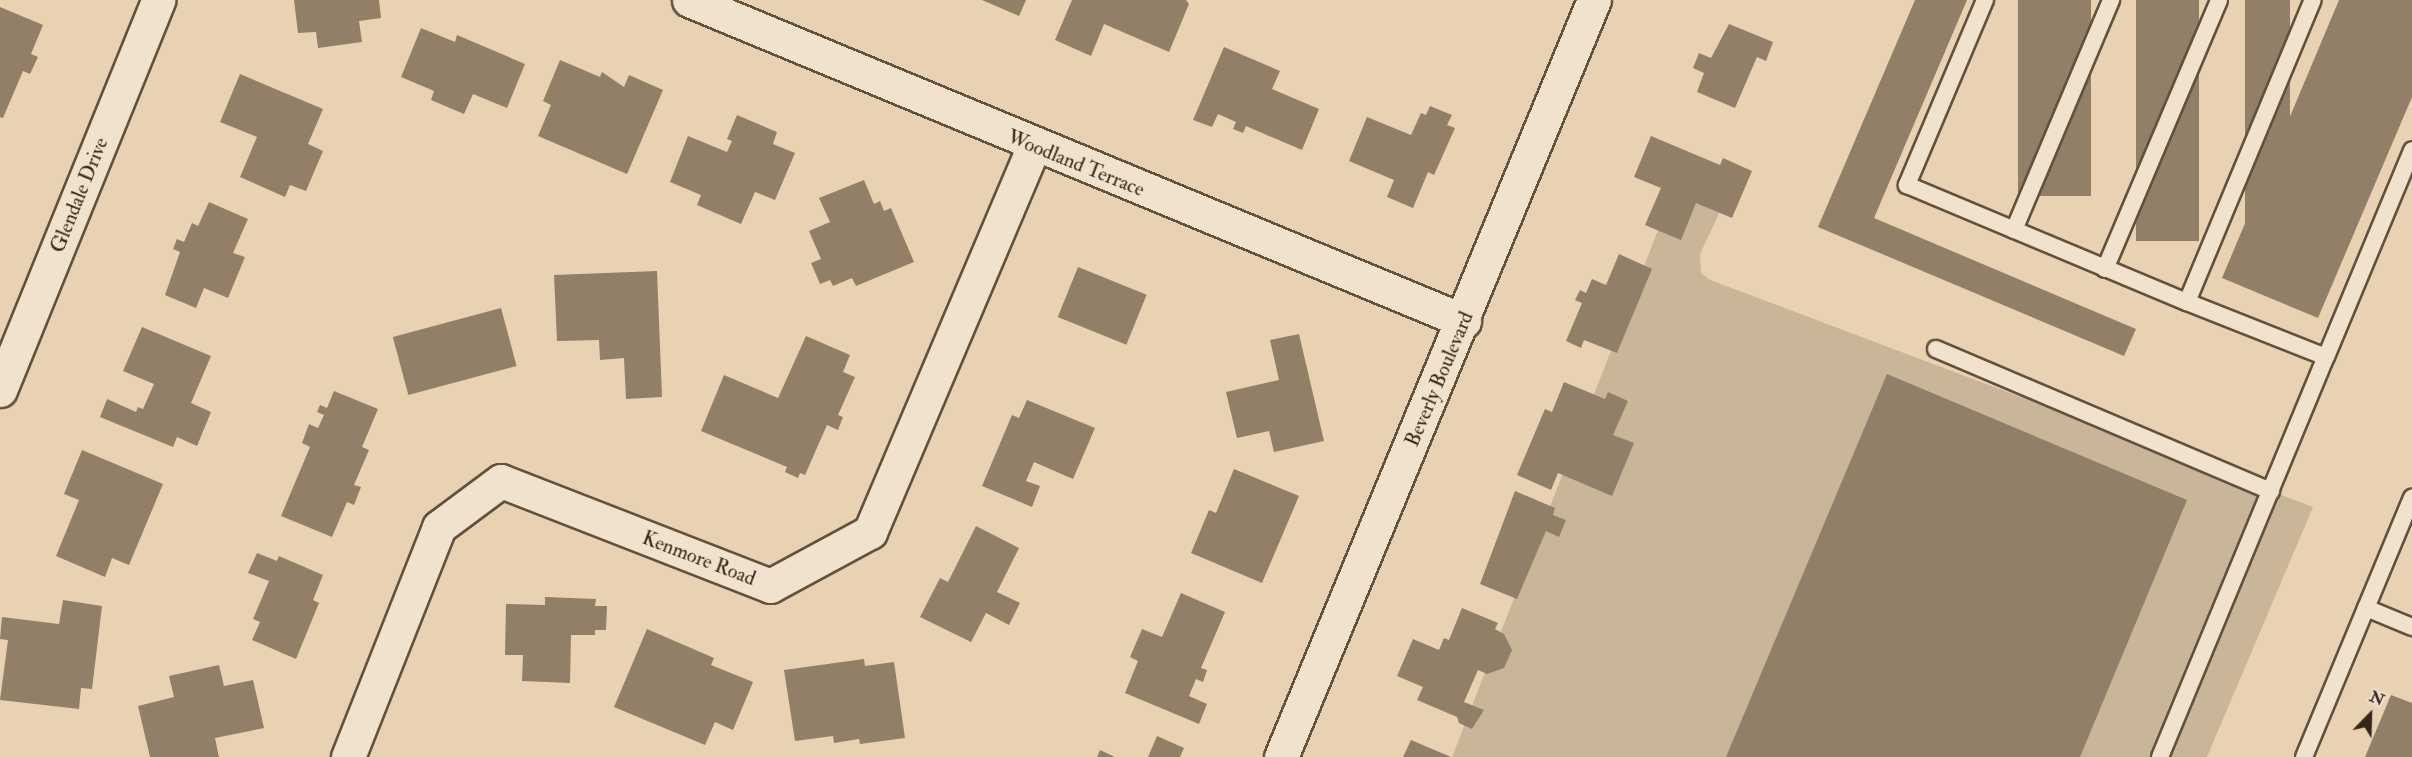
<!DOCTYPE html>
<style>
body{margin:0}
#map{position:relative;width:2412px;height:757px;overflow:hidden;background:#e8d2b2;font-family:"IM FELL Double Pica",serif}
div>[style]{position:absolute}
.green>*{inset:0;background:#c9b598}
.building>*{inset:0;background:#927f68;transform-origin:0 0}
.roads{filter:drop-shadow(2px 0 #61513e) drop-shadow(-2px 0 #61513e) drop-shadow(0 2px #61513e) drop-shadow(0 -2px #61513e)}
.lane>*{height:16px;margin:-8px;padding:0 8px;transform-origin:8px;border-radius:8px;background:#f0e2cd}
.street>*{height:33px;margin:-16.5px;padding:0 16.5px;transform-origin:16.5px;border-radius:16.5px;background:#f0e2cd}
span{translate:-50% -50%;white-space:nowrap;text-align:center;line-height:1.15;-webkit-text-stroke:5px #f0e2cd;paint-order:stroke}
.street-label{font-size:20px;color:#342618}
.north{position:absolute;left:2340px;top:685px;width:60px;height:60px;-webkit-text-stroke:4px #f0e2cd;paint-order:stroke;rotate:23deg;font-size:16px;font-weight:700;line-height:24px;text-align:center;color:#342618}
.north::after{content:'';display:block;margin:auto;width:21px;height:27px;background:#342618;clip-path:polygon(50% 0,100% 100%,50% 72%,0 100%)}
</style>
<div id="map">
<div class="green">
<div style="clip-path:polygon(1675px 187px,1722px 207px,1700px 254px,1701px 273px,1710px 280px,2313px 507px,2207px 757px,1452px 757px)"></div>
</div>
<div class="building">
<div style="clip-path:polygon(294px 0,379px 0,381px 18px,359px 21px,362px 42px,318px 48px,316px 32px,298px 33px)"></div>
<div style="clip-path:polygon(982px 0,1026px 0,1019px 16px)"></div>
<div style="clip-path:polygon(1072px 0,1186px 0,1189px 4px,1169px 52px,1104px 24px,1091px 56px,1055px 40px)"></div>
<div style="clip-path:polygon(1915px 0,1967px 0,1874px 218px,2136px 329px,2124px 356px,1818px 227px)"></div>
<div style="left:2018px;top:0;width:73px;height:196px"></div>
<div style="left:2136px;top:0;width:63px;height:241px"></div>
<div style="left:2245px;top:0;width:45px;height:284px"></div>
<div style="clip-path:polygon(2339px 0,2412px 0,2412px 97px,2318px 318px,2222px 278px)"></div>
<div style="clip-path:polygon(0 7px,43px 25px,31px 54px,38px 57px,30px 74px,23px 71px,3px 118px,0 117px)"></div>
<div style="clip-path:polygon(1729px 24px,1773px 42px,1766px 61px,1757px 57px,1735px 108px,1697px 92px,1704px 73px,1693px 68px,1699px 53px,1711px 58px)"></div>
<div style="clip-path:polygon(421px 28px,455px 42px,457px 35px,525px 64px,507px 108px,473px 94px,464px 114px,431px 100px,434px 91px,401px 77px)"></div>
<div style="clip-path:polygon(1224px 47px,1280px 71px,1272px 89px,1319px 109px,1302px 150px,1246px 126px,1243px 133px,1233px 129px,1236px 122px,1218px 114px,1212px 127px,1193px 120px)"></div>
<div style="clip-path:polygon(560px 60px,600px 77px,602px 72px,624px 87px,629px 75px,663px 90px,627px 174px,538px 136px,551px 105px,543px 101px)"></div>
<div style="clip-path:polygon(240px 74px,323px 109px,308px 144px,323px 151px,306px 191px,290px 185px,285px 197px,240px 177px,257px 137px,220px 122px)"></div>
<div style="clip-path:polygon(1430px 106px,1452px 115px,1447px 125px,1455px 128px,1434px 175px,1428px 172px,1413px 208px,1387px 197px,1394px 180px,1349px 161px,1367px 117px,1411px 135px,1421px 113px,1426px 115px)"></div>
<div style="clip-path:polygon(737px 115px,777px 132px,773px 144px,795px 153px,775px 200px,755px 192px,741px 224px,697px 205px,701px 195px,670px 182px,688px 136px,727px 152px,732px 141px,727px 139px)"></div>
<div style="clip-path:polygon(1651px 136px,1720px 165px,1723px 158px,1752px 171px,1732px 218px,1696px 203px,1681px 240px,1645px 225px,1661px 188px,1634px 177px)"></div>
<div style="clip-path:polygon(864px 180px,874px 204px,880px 201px,884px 211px,891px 208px,914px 262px,856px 286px,852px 278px,833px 286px,830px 280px,820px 284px,811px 263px,821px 259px,809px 231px,830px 222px,819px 198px)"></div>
<div style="clip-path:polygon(209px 202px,248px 219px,233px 253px,245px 257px,228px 298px,204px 288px,196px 308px,165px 295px,180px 252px,173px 249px,177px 239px,184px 242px,192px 223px,198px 226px)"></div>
<div style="clip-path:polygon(1619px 254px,1652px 269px,1617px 353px,1584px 340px,1581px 348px,1566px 341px,1582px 303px,1575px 300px,1580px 290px,1586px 293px,1592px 279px,1606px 285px)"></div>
<div style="left:1078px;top:267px;width:74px;height:54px;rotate:22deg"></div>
<div style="clip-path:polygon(657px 271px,662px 397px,626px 399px,624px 358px,600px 360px,599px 340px,557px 341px,554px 275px)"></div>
<div style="left:501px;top:308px;width:60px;height:112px;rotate:75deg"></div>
<div style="clip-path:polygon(142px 327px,211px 356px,191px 403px,211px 412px,197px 446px,177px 437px,173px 447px,100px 417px,107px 399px,136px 412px,138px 407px,143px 409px,154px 384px,123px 371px)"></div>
<div style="clip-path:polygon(1299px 334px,1324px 441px,1274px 452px,1269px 431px,1237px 438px,1226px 392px,1279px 380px,1270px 340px)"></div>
<div style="clip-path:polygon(806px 336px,850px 355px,843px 372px,855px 377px,838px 415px,843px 417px,838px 430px,827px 425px,805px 475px,800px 473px,798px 478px,785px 472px,787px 467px,701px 431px,724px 375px,778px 398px)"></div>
<div style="clip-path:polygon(1887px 374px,2187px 500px,2080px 757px,1726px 757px)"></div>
<div style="clip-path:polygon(1564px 382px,1605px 399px,1608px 392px,1628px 401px,1613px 435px,1634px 443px,1612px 496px,1558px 473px,1551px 490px,1517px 475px,1545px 409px,1552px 412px)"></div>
<div style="clip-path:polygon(334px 391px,378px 409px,362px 447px,369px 450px,354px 485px,361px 487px,354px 505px,347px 502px,332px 537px,281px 516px,310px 447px,302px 443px,309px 424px,318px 428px,324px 415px,317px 412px,320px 405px,327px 408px)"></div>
<div style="clip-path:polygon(1027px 400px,1095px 428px,1073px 479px,1034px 462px,1026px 481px,1040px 486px,1032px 507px,982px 486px,1012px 415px,1019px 418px)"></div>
<div style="clip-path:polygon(82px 450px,163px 484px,129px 565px,112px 558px,105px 577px,56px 556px,79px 500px,64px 494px)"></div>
<div style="clip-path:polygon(1234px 469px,1299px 496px,1262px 583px,1191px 553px,1209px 510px,1216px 513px)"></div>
<div style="clip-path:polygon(1515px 491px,1555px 508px,1553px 515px,1566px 520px,1559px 537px,1546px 531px,1517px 599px,1480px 584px)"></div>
<div style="clip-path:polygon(976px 526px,1019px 548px,997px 592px,1020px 603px,1009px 625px,986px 613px,971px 642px,920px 617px,940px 578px,948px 582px)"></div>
<div style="clip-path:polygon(257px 553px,277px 561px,279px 556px,323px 575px,313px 600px,319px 603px,296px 659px,252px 640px,260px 622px,253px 619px,269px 581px,248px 573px)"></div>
<div style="clip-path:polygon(1181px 593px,1225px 612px,1201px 668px,1207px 670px,1203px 682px,1196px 679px,1189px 696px,1207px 704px,1199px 724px,1125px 693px,1138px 661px,1130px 657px,1142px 629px,1162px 637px)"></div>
<div style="clip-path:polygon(545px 597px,596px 599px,595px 606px,607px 606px,606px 630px,595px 630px,595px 635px,571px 635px,570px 683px,522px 681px,523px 655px,505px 655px,506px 604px,545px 605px)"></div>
<div style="clip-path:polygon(63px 600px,102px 606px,92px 689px,81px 688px,79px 709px,0 700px,8px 640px,0 639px,2px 617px,59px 624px)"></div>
<div style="clip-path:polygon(1462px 608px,1498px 623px,1495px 629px,1504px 634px,1512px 650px,1504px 668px,1487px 674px,1478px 670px,1464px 702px,1484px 710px,1472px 729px,1459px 723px,1457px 717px,1417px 700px,1423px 687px,1397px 676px,1413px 639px,1439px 650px,1444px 638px,1449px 640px)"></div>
<div style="clip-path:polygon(647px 629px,714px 658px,711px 665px,753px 682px,733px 730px,715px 722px,705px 745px,614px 707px)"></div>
<div style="clip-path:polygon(864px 659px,865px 666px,894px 662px,905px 738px,860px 744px,859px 739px,834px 743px,833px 736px,795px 741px,784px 670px)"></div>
<div style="clip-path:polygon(219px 665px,224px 686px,253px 680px,264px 728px,215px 738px,219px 757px,150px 757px,138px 706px,174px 697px,169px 676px)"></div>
<div style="clip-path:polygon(2391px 695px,2412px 703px,2412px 757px,2365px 757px)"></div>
<div style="clip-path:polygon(1157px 736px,1184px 748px,1180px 757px,1148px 757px)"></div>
<div style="clip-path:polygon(1411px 740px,1451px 757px,1403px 757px)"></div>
<div style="clip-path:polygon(1100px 750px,1115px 757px,1097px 757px)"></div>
</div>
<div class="roads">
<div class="lane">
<div style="left:1985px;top:0;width:201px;rotate:112.9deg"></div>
<div style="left:1907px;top:185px;width:303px;rotate:22.7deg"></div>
<div style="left:2187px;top:302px;width:327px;rotate:-67.4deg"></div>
<div style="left:2014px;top:230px;width:250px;rotate:-67.1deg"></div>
<div style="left:2105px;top:269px;width:292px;rotate:-67deg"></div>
<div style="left:2187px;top:302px;width:149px;rotate:21.6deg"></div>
<div style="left:2326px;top:357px;width:224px;rotate:-67.4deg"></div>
<div style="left:1936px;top:349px;width:364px;rotate:23deg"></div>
<div style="left:2366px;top:608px;width:50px;rotate:22.4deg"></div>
<div style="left:2160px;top:757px;width:433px;rotate:-67.5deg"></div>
<div style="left:2304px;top:757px;width:281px;rotate:-67.4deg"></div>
</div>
<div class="street">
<div style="left:689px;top:0;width:839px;rotate:22.5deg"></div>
<div style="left:0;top:390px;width:421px;rotate:-67.9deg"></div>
<div style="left:348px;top:757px;width:247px;rotate:-68.4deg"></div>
<div style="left:439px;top:527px;width:77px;rotate:-36.6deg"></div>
<div style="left:501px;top:481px;width:289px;rotate:21.3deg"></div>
<div style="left:770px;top:586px;width:114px;rotate:-28.4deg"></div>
<div style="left:870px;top:532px;width:419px;rotate:-67deg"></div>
<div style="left:1281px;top:757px;width:819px;rotate:-67.54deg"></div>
</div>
</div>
<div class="street-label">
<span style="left:1076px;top:163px;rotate:22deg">Woodland Terrace</span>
<span style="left:79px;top:195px;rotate:-68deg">Glendale Drive</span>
<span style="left:1439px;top:379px;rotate:-67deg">Beverly Boulevard</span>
<span style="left:699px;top:558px;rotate:21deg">Kenmore Road</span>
</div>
<div class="north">N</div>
</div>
